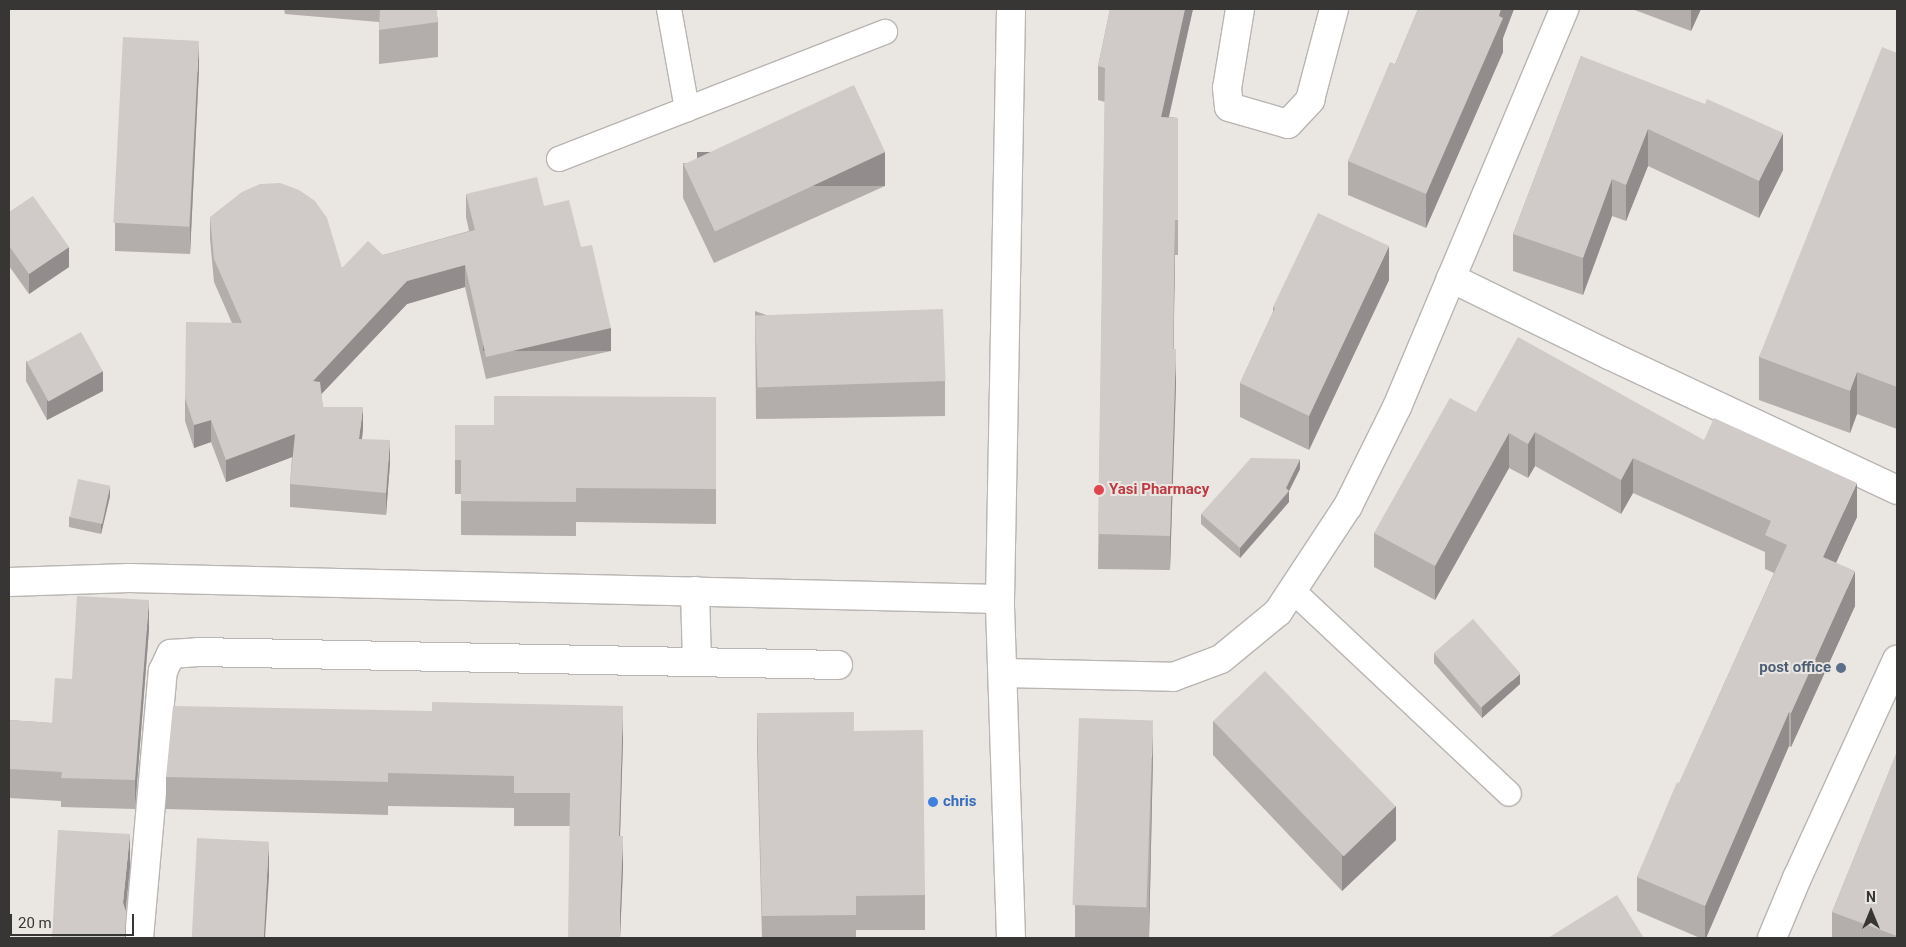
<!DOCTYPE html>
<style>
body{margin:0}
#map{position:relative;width:1906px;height:947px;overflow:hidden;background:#eae6e2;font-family:Roboto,sans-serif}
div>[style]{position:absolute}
.roads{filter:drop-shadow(1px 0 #b9b5b2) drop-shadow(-1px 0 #b9b5b2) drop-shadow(0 1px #b9b5b2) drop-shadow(0 -1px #b9b5b2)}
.lane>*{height:24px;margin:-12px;padding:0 12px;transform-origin:12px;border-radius:12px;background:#fff}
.street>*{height:28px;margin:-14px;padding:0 14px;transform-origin:14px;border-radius:14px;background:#fff}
.wall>*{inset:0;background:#b3aeac}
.shaded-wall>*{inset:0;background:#928d8c;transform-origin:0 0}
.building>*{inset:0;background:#d0cac8;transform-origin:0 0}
.dots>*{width:14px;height:14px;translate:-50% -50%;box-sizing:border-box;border:2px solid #eae6e2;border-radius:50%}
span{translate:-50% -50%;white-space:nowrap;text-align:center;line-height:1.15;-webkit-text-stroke:4px #eae6e2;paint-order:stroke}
.health-label{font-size:15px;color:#be3a42;font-weight:700}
.left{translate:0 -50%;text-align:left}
.service-label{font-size:15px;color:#4e5e75;font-weight:700}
.right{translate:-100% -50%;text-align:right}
.shop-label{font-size:15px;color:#366cbe;font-weight:700}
.frame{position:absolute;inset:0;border:10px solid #383635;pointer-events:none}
.north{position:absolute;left:1846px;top:887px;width:50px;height:50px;-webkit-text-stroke:4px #eae6e2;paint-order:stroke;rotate:0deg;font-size:14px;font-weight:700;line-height:20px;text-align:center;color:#383635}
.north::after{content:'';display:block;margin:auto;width:18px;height:22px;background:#383635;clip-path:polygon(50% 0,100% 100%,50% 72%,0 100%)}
.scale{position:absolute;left:10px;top:914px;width:124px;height:22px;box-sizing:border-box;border:2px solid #383635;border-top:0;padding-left:6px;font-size:15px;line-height:18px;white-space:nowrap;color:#383635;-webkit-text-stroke:4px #eae6e2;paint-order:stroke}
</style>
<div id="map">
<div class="roads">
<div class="lane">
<div style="left:669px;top:9px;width:102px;rotate:79.8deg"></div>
<div style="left:559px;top:159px;width:350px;rotate:-21.3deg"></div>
<div style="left:1293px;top:591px;width:296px;rotate:43.2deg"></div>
</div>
<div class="street">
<div style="left:1240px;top:9px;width:80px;rotate:99.3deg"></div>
<div style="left:1227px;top:88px;width:19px;rotate:84deg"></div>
<div style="left:1229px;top:107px;width:61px;rotate:16.1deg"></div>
<div style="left:1288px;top:124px;width:33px;rotate:-47deg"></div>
<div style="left:1310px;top:100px;width:94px;rotate:-75.2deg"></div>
<div style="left:1451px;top:278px;width:176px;rotate:26deg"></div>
<div style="left:1609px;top:355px;width:318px;rotate:25.1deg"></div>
<div style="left:9px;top:582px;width:120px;rotate:-1.9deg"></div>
<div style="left:129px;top:578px;width:871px;rotate:1.38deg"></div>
<div style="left:695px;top:591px;width:71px;rotate:88.4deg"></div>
<div style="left:1003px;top:673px;width:170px;rotate:1.3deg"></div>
<div style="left:1173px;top:677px;width:51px;rotate:-20.6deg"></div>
<div style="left:1221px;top:659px;width:74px;rotate:-39.5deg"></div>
<div style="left:1278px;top:612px;width:127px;rotate:-56.6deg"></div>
<div style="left:1348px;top:506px;width:110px;rotate:-63.7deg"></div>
<div style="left:1397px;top:407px;width:432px;rotate:-67.2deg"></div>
<div style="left:139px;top:938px;width:268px;rotate:-84.9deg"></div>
<div style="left:163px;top:671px;width:19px;rotate:-65deg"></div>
<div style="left:171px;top:654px;width:27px;rotate:-4deg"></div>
<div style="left:198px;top:652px;width:640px;rotate:1.16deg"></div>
<div style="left:1011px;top:938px;width:339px;rotate:-91.9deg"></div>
<div style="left:1000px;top:599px;width:590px;rotate:-88.93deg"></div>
<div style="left:1772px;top:938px;width:65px;rotate:-67.4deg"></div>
<div style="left:1797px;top:878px;width:240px;rotate:-65.4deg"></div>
</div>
</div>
<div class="wall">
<div style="clip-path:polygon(284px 9px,436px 9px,438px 22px,438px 57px,379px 64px,379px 22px,285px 14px)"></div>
<div style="clip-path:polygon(1110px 9px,1193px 9px,1169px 117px,1178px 118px,1178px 255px,1175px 255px,1173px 349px,1176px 383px,1170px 570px,1098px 569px,1105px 102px,1098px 100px,1098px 66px)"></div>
<div style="clip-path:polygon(1418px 9px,1514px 9px,1503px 38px,1503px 52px,1426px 228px,1348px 195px,1348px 161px,1395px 64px)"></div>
<div style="clip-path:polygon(1632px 9px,1701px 9px,1691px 31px)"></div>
<div style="clip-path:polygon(1897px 53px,1897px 429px,1857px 414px,1850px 433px,1759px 400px,1759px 357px)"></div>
<div style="clip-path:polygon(1581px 56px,1783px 170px,1759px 218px,1648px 166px,1626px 221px,1612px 216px,1583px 295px,1513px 271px,1513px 234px)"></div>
<div style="clip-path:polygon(199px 69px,190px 254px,115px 251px,115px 223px)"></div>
<div style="clip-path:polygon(683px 163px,885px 186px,714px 263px,683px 198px)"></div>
<div style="clip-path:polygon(466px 194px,544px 206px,581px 247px,611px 351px,486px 379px,465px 287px,407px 304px,321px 394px,323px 407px,363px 429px,362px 439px,390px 463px,386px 515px,290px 507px,290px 484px,292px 457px,226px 482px,211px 442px,194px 448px,185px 421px,185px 398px,232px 323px,214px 282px,210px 239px,210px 217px,342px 268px,383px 255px,469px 231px,466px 217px)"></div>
<div style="clip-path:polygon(9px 212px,69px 267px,29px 294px,9px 266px)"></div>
<div style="clip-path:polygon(1389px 280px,1309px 450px,1240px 417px,1240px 383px,1273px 312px,1273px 307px)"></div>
<div style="clip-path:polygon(755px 311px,945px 381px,945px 416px,756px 419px)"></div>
<div style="clip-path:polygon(26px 361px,103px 391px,47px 420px,26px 381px)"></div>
<div style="clip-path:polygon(716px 397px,716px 524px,576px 522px,576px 536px,461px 535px,461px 494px,455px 494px,455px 425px,494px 425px)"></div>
<div style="clip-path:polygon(1476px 412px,1704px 440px,1857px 517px,1836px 563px,1855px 606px,1791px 747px,1789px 746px,1706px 938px,1700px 938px,1637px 911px,1637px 877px,1774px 573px,1765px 569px,1765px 552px,1633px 493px,1621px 514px,1535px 466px,1528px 478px,1509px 468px,1435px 600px,1374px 567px,1374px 533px)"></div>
<div style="clip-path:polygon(1300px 469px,1289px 491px,1289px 502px,1240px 558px,1201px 524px,1201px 514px)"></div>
<div style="clip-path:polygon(110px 496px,101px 534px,69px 527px,69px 517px)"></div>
<div style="clip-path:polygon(149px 629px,135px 809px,61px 807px,61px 801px,9px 798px,9px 720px,52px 723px,72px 679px)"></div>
<div style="clip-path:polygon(1434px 653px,1520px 684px,1482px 718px,1434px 663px)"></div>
<div style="clip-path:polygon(757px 713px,854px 731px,925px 895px,925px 930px,856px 930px,856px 938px,762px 938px,757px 747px)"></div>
<div style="clip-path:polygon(1213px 721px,1396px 840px,1342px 891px,1213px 755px)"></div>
<div style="clip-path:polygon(623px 739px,620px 836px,623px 868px,620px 938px,570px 826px,514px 826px,514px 808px,388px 806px,388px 815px,166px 809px,166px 777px)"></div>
<div style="clip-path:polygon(1897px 752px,1897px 938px,1832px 938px,1832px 912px)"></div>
<div style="clip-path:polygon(1153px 754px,1149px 938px,1075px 938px,1075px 905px)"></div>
</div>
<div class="shaded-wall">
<div style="clip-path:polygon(1185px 9px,1193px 9px,1161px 151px,1161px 117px)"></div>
<div style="clip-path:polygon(1501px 9px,1514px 9px,1503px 38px,1503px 52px,1426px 228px,1426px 194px)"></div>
<div style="clip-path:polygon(1691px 9px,1701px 9px,1691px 31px)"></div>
<div style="clip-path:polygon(199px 41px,199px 69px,190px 254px,190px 226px)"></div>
<div style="clip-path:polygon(1648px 129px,1648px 166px,1626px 221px,1626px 185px)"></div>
<div style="clip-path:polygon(1783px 133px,1783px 170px,1759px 218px,1759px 181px)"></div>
<div style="left:885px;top:152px;width:34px;height:188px;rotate:90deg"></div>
<div style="clip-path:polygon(1612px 179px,1612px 216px,1583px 295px,1583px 258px)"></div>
<div style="clip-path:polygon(1175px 220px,1175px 255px,1173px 383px,1173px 349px)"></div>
<div style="clip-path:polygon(1389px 246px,1389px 280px,1309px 450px,1309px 416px)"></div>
<div style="clip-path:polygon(69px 247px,69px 267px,29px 294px,29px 274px)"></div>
<div style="clip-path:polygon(465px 265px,465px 287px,407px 304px,313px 403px,313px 381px,407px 281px)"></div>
<div style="left:611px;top:328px;width:23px;height:128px;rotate:90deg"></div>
<div style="clip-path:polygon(1176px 349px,1176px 383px,1170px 570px,1170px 536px)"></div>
<div style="clip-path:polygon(103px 371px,103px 391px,47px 420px,47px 401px)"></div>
<div style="clip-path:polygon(1857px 372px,1857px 414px,1850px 433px,1850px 391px)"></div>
<div style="clip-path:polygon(363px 407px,363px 429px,359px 461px,359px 439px)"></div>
<div style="clip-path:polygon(211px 420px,211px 442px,194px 448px,194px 425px)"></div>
<div style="clip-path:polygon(1535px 432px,1535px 466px,1528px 478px,1528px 444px)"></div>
<div style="clip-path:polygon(1509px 433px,1509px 468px,1435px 600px,1435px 566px)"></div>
<div style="clip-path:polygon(295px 434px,295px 456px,226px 482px,226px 460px)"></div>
<div style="clip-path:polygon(390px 440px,390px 463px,386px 515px,386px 493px)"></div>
<div style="clip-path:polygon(1633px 458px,1633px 493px,1621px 514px,1621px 480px)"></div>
<div style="clip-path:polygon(1300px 459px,1300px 469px,1289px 491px,1289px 502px,1240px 558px,1240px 548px,1286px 488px)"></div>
<div style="clip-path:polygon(1857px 483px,1857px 517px,1823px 591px,1823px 557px)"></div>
<div style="clip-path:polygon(110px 486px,110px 496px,101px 534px,101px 524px)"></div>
<div style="clip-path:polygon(1855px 571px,1855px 606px,1791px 747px,1791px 713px)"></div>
<div style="clip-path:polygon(149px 600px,149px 629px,135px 809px,135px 780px)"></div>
<div style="clip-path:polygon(1520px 674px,1520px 684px,1482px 718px,1482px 707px)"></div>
<div style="clip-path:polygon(623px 706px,623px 739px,619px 868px,619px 836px)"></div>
<div style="clip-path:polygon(1789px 712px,1789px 746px,1706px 938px,1705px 938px,1705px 906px)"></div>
<div style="clip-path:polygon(1153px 720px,1153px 754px,1149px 938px,1149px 906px)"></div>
<div style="clip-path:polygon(1396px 806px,1396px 840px,1342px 891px,1342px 856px)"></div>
<div style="clip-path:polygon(130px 834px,130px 868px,123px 937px,123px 902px)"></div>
<div style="clip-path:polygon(623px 836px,623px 868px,620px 938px,620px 911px)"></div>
<div style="clip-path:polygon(269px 842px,269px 876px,265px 938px,263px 938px)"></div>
<div style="clip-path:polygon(126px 912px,126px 938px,125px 938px)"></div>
</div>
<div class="building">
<div style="clip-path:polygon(380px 9px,436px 9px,438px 22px,379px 30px)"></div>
<div style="clip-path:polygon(1110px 9px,1185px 9px,1161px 117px,1178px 118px,1178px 220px,1175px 220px,1173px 349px,1176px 349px,1170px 536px,1098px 534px,1105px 68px,1098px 66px)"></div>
<div style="clip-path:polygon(1418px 9px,1501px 9px,1499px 16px,1503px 18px,1426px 194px,1348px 161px,1390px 62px,1395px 64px)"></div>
<div style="left:123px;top:37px;width:76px;height:186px;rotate:3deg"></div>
<div style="clip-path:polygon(1882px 47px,1897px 53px,1897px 387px,1857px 372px,1850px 391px,1759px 357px)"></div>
<div style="clip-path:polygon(1581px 56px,1705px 104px,1707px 99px,1783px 133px,1759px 181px,1648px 129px,1626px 185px,1612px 179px,1583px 258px,1513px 234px)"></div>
<div style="left:854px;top:85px;width:74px;height:188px;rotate:65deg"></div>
<div style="clip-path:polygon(537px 177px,544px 206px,569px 200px,581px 247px,592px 245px,611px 328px,486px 357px,465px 265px,407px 281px,313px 381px,320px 382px,323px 407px,363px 407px,359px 439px,390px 440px,386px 493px,290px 484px,295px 434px,226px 460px,211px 420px,194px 425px,185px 398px,186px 322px,242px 323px,214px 259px,210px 217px,242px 192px,260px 184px,280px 183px,299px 190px,315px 201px,327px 218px,342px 268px,368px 241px,383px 255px,475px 230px,466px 194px)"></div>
<div style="clip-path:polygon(33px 196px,69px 247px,29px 274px,9px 246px,9px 212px)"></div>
<div style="clip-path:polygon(1318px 213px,1389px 246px,1309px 416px,1240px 383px,1275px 308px,1273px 307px)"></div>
<div style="left:943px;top:309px;width:72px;height:188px;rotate:88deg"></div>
<div style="left:81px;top:332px;width:45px;height:62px;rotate:61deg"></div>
<div style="clip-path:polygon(1518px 337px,1704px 440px,1714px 418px,1857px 483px,1823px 557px,1855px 571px,1791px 713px,1789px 712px,1705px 906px,1637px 877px,1677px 782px,1679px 783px,1787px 545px,1765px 535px,1771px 521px,1633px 458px,1621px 480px,1535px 432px,1528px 444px,1509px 433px,1435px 566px,1374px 533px,1450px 398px,1476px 412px)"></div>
<div style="clip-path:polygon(494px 396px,716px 397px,716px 489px,576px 488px,576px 502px,461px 501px,461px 460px,455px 460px,455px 425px,494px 425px)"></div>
<div style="clip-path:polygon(1251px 458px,1300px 459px,1286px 488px,1289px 491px,1240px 548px,1201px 514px)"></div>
<div style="left:78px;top:479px;width:33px;height:39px;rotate:12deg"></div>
<div style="clip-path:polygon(77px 596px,149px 600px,135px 780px,61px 778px,62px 772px,9px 769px,9px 720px,52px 723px,55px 678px,72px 679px)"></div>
<div style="left:1473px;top:619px;width:72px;height:52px;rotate:49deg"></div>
<div style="left:1265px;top:671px;width:188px;height:72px;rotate:46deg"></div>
<div style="clip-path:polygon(432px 702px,623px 706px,619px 836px,623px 836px,620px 911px,620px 938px,568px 938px,570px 793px,514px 793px,514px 776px,388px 773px,388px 782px,166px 777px,173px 706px,432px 711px)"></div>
<div style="clip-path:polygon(854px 712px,854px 731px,923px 730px,925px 895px,856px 896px,856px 915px,762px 916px,757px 713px)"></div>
<div style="left:1079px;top:718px;width:74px;height:187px;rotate:2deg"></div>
<div style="clip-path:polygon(1897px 752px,1897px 936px,1832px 912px)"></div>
<div style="clip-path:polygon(58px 830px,130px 834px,123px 902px,126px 912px,125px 938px,52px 938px)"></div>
<div style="left:197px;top:838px;width:72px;height:100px;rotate:3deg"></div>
<div style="clip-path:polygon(1617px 895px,1644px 938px,1548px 938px)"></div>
</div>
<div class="dots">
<div style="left:1099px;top:490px;background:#e0444e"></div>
<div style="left:1841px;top:668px;background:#5c6f8a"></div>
<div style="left:933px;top:802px;background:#3f7fe0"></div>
</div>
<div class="health-label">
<span class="left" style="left:1109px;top:490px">Yasi Pharmacy</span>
</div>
<div class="service-label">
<span class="right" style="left:1831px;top:668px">post office</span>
</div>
<div class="shop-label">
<span class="left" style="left:943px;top:802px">chris</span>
</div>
<div class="frame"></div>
<div class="north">N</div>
<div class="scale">20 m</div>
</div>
